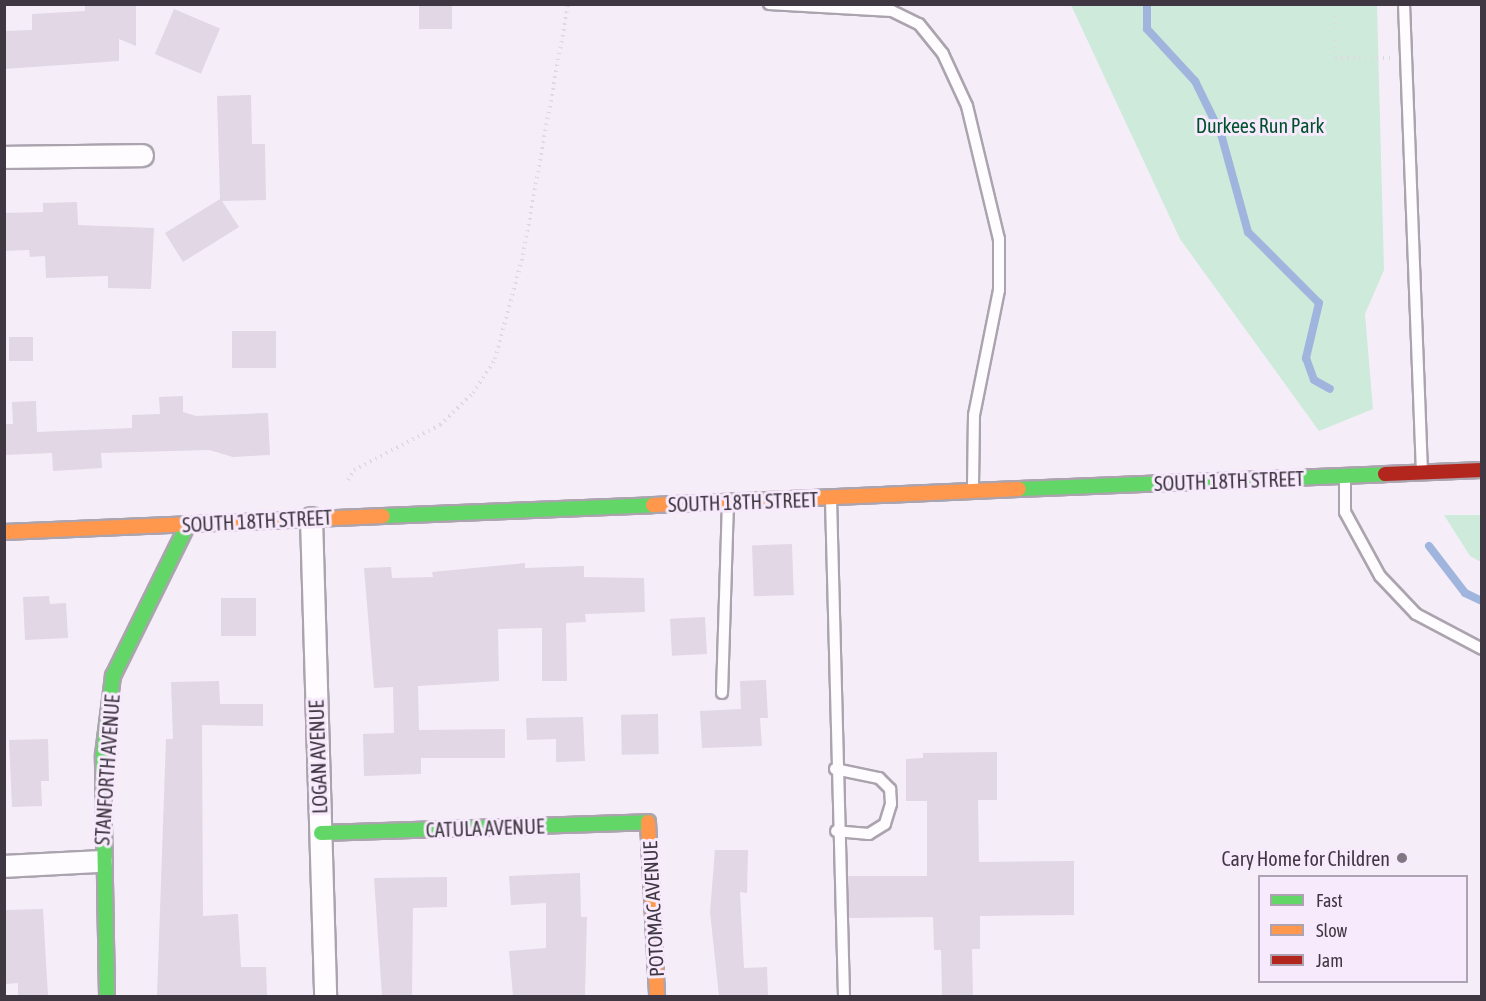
<!DOCTYPE html>
<style>
body{margin:0}
#map{position:relative;width:1486px;height:1001px;overflow:hidden;background:#f5eef8;font-family:"Asap Condensed",sans-serif}
div>[style]{position:absolute}
.green>*{inset:0;background:#cdeada}
.stream>*{height:8px;margin:-4px;padding:0 4px;transform-origin:4px;border-radius:4px;background:#a0b5dd}
.building>*{inset:0;background:#e1d7e5;transform-origin:0 0}
.path>*{height:4px;margin-top:-2px;transform-origin:0;background:repeating-linear-gradient(90deg,#dddbde 0 1.5px,transparent 0 6px)}
.roads{filter:drop-shadow(2px 0 #aba4ae) drop-shadow(-2px 0 #aba4ae) drop-shadow(0 2px #aba4ae) drop-shadow(0 -2px #aba4ae)}
.lane>*{height:10px;margin:-5px;padding:0 5px;transform-origin:5px;border-radius:5px;background:#fefcfe}
.street>*{height:21px;margin:-10.5px;padding:0 10.5px;transform-origin:10.5px;border-radius:10.5px;background:#fefcfe}
.fast>*{height:14px;margin:-7px;padding:0 7px;transform-origin:7px;border-radius:7px;background:#63d668}
.slow>*{height:14px;margin:-7px;padding:0 7px;transform-origin:7px;border-radius:7px;background:#ff974d}
.jam>*{height:14px;margin:-7px;padding:0 7px;transform-origin:7px;border-radius:7px;background:#b3261e}
.dots>*{width:16px;height:16px;translate:-50% -50%;box-sizing:border-box;border:3px solid #f7eafc;border-radius:50%}
span{translate:-50% -50%;white-space:nowrap;text-align:center;line-height:1.15;-webkit-text-stroke:6px #f7eafc;paint-order:stroke}
.park-label{font-size:20px;color:#01512d}
.street-label{font-size:20px;color:#3f3742}
.poi-label{font-size:20px;color:#3f3742}
.right{translate:-100% -50%;text-align:right}
.frame{position:absolute;inset:0;border:6px solid #3f3742;pointer-events:none}
.legend{position:absolute;left:1258px;top:875px;width:210px;height:108px;box-sizing:border-box;background:#f7eafc;border:2px solid #ada2b2;margin:0;padding:8px 10px;list-style:none;font-size:18px;color:#3f3742}
.legend li{display:flex;align-items:center;gap:12px;height:30px}
.legend b{width:30px;border:2px solid #ada2b2}
</style>
<div id="map">
<div class="green">
<div style="clip-path:polygon(1071px 5px,1377px 5px,1384px 270px,1365px 314px,1373px 409px,1319px 431px,1180px 239px)"></div>
<div style="clip-path:polygon(1444px 515px,1481px 515px,1481px 562px,1470px 556px)"></div>
</div>
<div class="stream">
<div style="left:1147px;top:4px;width:25px;rotate:90deg"></div>
<div style="left:1147px;top:29px;width:71px;rotate:47.3deg"></div>
<div style="left:1195px;top:81px;width:59px;rotate:63.9deg"></div>
<div style="left:1221px;top:134px;width:102px;rotate:74.6deg"></div>
<div style="left:1248px;top:232px;width:100px;rotate:45deg"></div>
<div style="left:1319px;top:303px;width:57px;rotate:103.3deg"></div>
<div style="left:1306px;top:358px;width:23px;rotate:70deg"></div>
<div style="left:1314px;top:380px;width:18px;rotate:29deg"></div>
<div style="left:1429px;top:546px;width:59px;rotate:52.5deg"></div>
<div style="left:1465px;top:593px;width:19px;rotate:25deg"></div>
</div>
<div class="building">
<div style="clip-path:polygon(85px 4px,136px 4px,136px 46px,119px 39px,119px 61px,4px 69px,4px 31px,32px 30px,32px 14px,85px 11px)"></div>
<div style="left:419px;top:4px;width:33px;height:25px"></div>
<div style="left:174px;top:9px;width:50px;height:49px;rotate:23deg"></div>
<div style="clip-path:polygon(251px 95px,252px 144px,265px 144px,266px 200px,222px 201px,239px 227px,183px 262px,165px 233px,220px 199px,217px 96px)"></div>
<div style="clip-path:polygon(77px 202px,78px 225px,154px 228px,151px 289px,108px 288px,108px 276px,46px 278px,45px 256px,30px 257px,29px 250px,4px 251px,4px 213px,43px 212px,43px 203px)"></div>
<div style="left:232px;top:331px;width:44px;height:37px"></div>
<div style="left:9px;top:337px;width:24px;height:24px"></div>
<div style="clip-path:polygon(183px 396px,183px 412px,196px 416px,268px 413px,270px 455px,233px 457px,209px 450px,101px 453px,102px 468px,53px 471px,52px 453px,4px 455px,4px 424px,13px 424px,12px 402px,36px 401px,37px 432px,132px 428px,132px 415px,160px 414px,159px 397px)"></div>
<div style="left:792px;top:544px;width:51px;height:40px;rotate:88deg"></div>
<div style="clip-path:polygon(525px 563px,525px 568px,584px 566px,584px 577px,644px 578px,645px 612px,585px 614px,586px 622px,566px 623px,567px 681px,542px 681px,542px 628px,498px 629px,499px 681px,418px 686px,419px 730px,505px 729px,505px 758px,421px 758px,421px 774px,364px 776px,363px 734px,394px 733px,393px 687px,374px 688px,364px 568px,391px 567px,392px 578px,433px 577px,432px 572px)"></div>
<div style="clip-path:polygon(49px 596px,50px 604px,66px 603px,68px 638px,25px 640px,23px 597px)"></div>
<div style="left:221px;top:598px;width:35px;height:38px"></div>
<div style="left:705px;top:617px;width:37px;height:35px;rotate:87deg"></div>
<div style="clip-path:polygon(766px 680px,768px 718px,760px 718px,762px 746px,702px 748px,700px 711px,741px 709px,740px 681px)"></div>
<div style="clip-path:polygon(219px 681px,220px 704px,263px 704px,263px 726px,202px 725px,203px 916px,238px 914px,241px 967px,266px 967px,267px 996px,157px 996px,166px 739px,173px 739px,171px 682px)"></div>
<div style="left:658px;top:714px;width:40px;height:37px;rotate:89deg"></div>
<div style="clip-path:polygon(583px 717px,585px 761px,556px 762px,556px 739px,527px 740px,526px 718px)"></div>
<div style="clip-path:polygon(48px 739px,49px 781px,41px 781px,42px 806px,12px 807px,9px 740px)"></div>
<div style="clip-path:polygon(997px 752px,997px 800px,978px 800px,979px 862px,1074px 861px,1074px 915px,980px 916px,980px 949px,972px 949px,973px 996px,942px 996px,941px 950px,934px 950px,933px 917px,849px 918px,848px 876px,927px 876px,927px 801px,906px 801px,906px 759px,923px 758px,923px 753px)"></div>
<div style="clip-path:polygon(715px 850px,748px 850px,747px 893px,740px 892px,744px 968px,767px 967px,768px 996px,719px 996px,710px 912px)"></div>
<div style="clip-path:polygon(580px 873px,581px 917px,587px 917px,585px 996px,513px 996px,509px 951px,546px 948px,546px 903px,511px 905px,509px 876px)"></div>
<div style="clip-path:polygon(447px 877px,447px 907px,413px 908px,412px 996px,382px 996px,374px 878px)"></div>
<div style="clip-path:polygon(43px 909px,48px 996px,18px 996px,18px 983px,6px 984px,4px 910px)"></div>
</div>
<div class="path">
<div style="left:1335px;top:4px;width:54px;rotate:90deg"></div>
<div style="left:1335px;top:58px;width:55px"></div>
<div style="left:348px;top:480px;width:12px;rotate:-59deg"></div>
<div style="left:354px;top:470px;width:97px;rotate:-27.6deg"></div>
<div style="left:440px;top:425px;width:46px;rotate:-44.1deg"></div>
<div style="left:473px;top:393px;width:40px;rotate:-57.1deg"></div>
<div style="left:495px;top:359px;width:108px;rotate:-74.9deg"></div>
<div style="left:523px;top:255px;width:255px;rotate:-79.8deg"></div>
</div>
<div class="roads">
<div class="lane">
<div style="left:769px;top:4px;width:123px;rotate:3.3deg"></div>
<div style="left:892px;top:11px;width:30px;rotate:26deg"></div>
<div style="left:919px;top:24px;width:38px;rotate:51deg"></div>
<div style="left:943px;top:54px;width:57px;rotate:65.2deg"></div>
<div style="left:967px;top:106px;width:137px;rotate:76.5deg"></div>
<div style="left:999px;top:239px;width:51px;rotate:90deg"></div>
<div style="left:999px;top:290px;width:127px;rotate:101.3deg"></div>
<div style="left:974px;top:415px;width:73px;rotate:90.8deg"></div>
<div style="left:1404px;top:4px;width:468px;rotate:87.8deg"></div>
<div style="left:1345px;top:478px;width:34px;rotate:90deg"></div>
<div style="left:1345px;top:512px;width:73px;rotate:61.3deg"></div>
<div style="left:1380px;top:576px;width:52px;rotate:46.5deg"></div>
<div style="left:1416px;top:614px;width:75px;rotate:27.9deg"></div>
<div style="left:831px;top:499px;width:497px;rotate:88.5deg"></div>
<div style="left:722px;top:693px;width:190px;rotate:-88.2deg"></div>
<div style="left:835px;top:769px;width:45px;rotate:11.6deg"></div>
<div style="left:879px;top:778px;width:16px;rotate:45deg"></div>
<div style="left:890px;top:789px;width:15px;rotate:86deg"></div>
<div style="left:891px;top:804px;width:21px;rotate:107deg"></div>
<div style="left:885px;top:824px;width:19px;rotate:148deg"></div>
<div style="left:869px;top:834px;width:33px;rotate:-175deg"></div>
</div>
<div class="street">
<div style="left:4px;top:157px;width:138px;rotate:-0.8deg"></div>
<div style="left:311px;top:518px;width:478px;rotate:88.3deg"></div>
<div style="left:4px;top:866px;width:97px;rotate:-3deg"></div>
</div>
<div class="fast">
<div style="left:1019px;top:489px;width:366px;rotate:-2.3deg"></div>
<div style="left:383px;top:516px;width:270px;rotate:-2.3deg"></div>
<div style="left:321px;top:833px;width:327px;rotate:-1.9deg"></div>
<div style="left:107px;top:996px;width:241px;rotate:-91deg"></div>
<div style="left:103px;top:755px;width:80px;rotate:-82.8deg"></div>
<div style="left:113px;top:676px;width:169px;rotate:-63.7deg"></div>
</div>
<div class="slow">
<div style="left:653px;top:505px;width:366px;rotate:-2.5deg"></div>
<div style="left:4px;top:532px;width:379px;rotate:-2.4deg"></div>
<div style="left:648px;top:822px;width:174px;rotate:87deg"></div>
</div>
<div class="jam">
<div style="left:1385px;top:474px;width:97px;rotate:-2.4deg"></div>
</div>
</div>
<div class="dots">
<div style="left:1402px;top:858px;background:#7f7782"></div>
</div>
<div class="park-label">
<span style="left:1260px;top:125px">Durkees Run Park</span>
</div>
<div class="street-label">
<span style="left:1229px;top:481px;rotate:-2deg">SOUTH 18TH STREET</span>
<span style="left:743px;top:502px;rotate:-2deg">SOUTH 18TH STREET</span>
<span style="left:257px;top:521px;rotate:-3deg">SOUTH 18TH STREET</span>
<span style="left:318px;top:757px;rotate:-92deg">LOGAN AVENUE</span>
<span style="left:107px;top:770px;rotate:-86deg">STANFORTH AVENUE</span>
<span style="left:485px;top:828px;rotate:-2deg">CATULA AVENUE</span>
<span style="left:653px;top:909px;rotate:-93deg">POTOMAC AVENUE</span>
</div>
<div class="poi-label">
<span class="right" style="left:1390px;top:858px">Cary Home for Children</span>
</div>
<div class="frame"></div>
<ul class="legend">
<li><b style="height:8px;background:#63d668"></b>Fast</li>
<li><b style="height:8px;background:#ff974d"></b>Slow</li>
<li><b style="height:8px;background:#b3261e"></b>Jam</li>
</ul>
</div>
